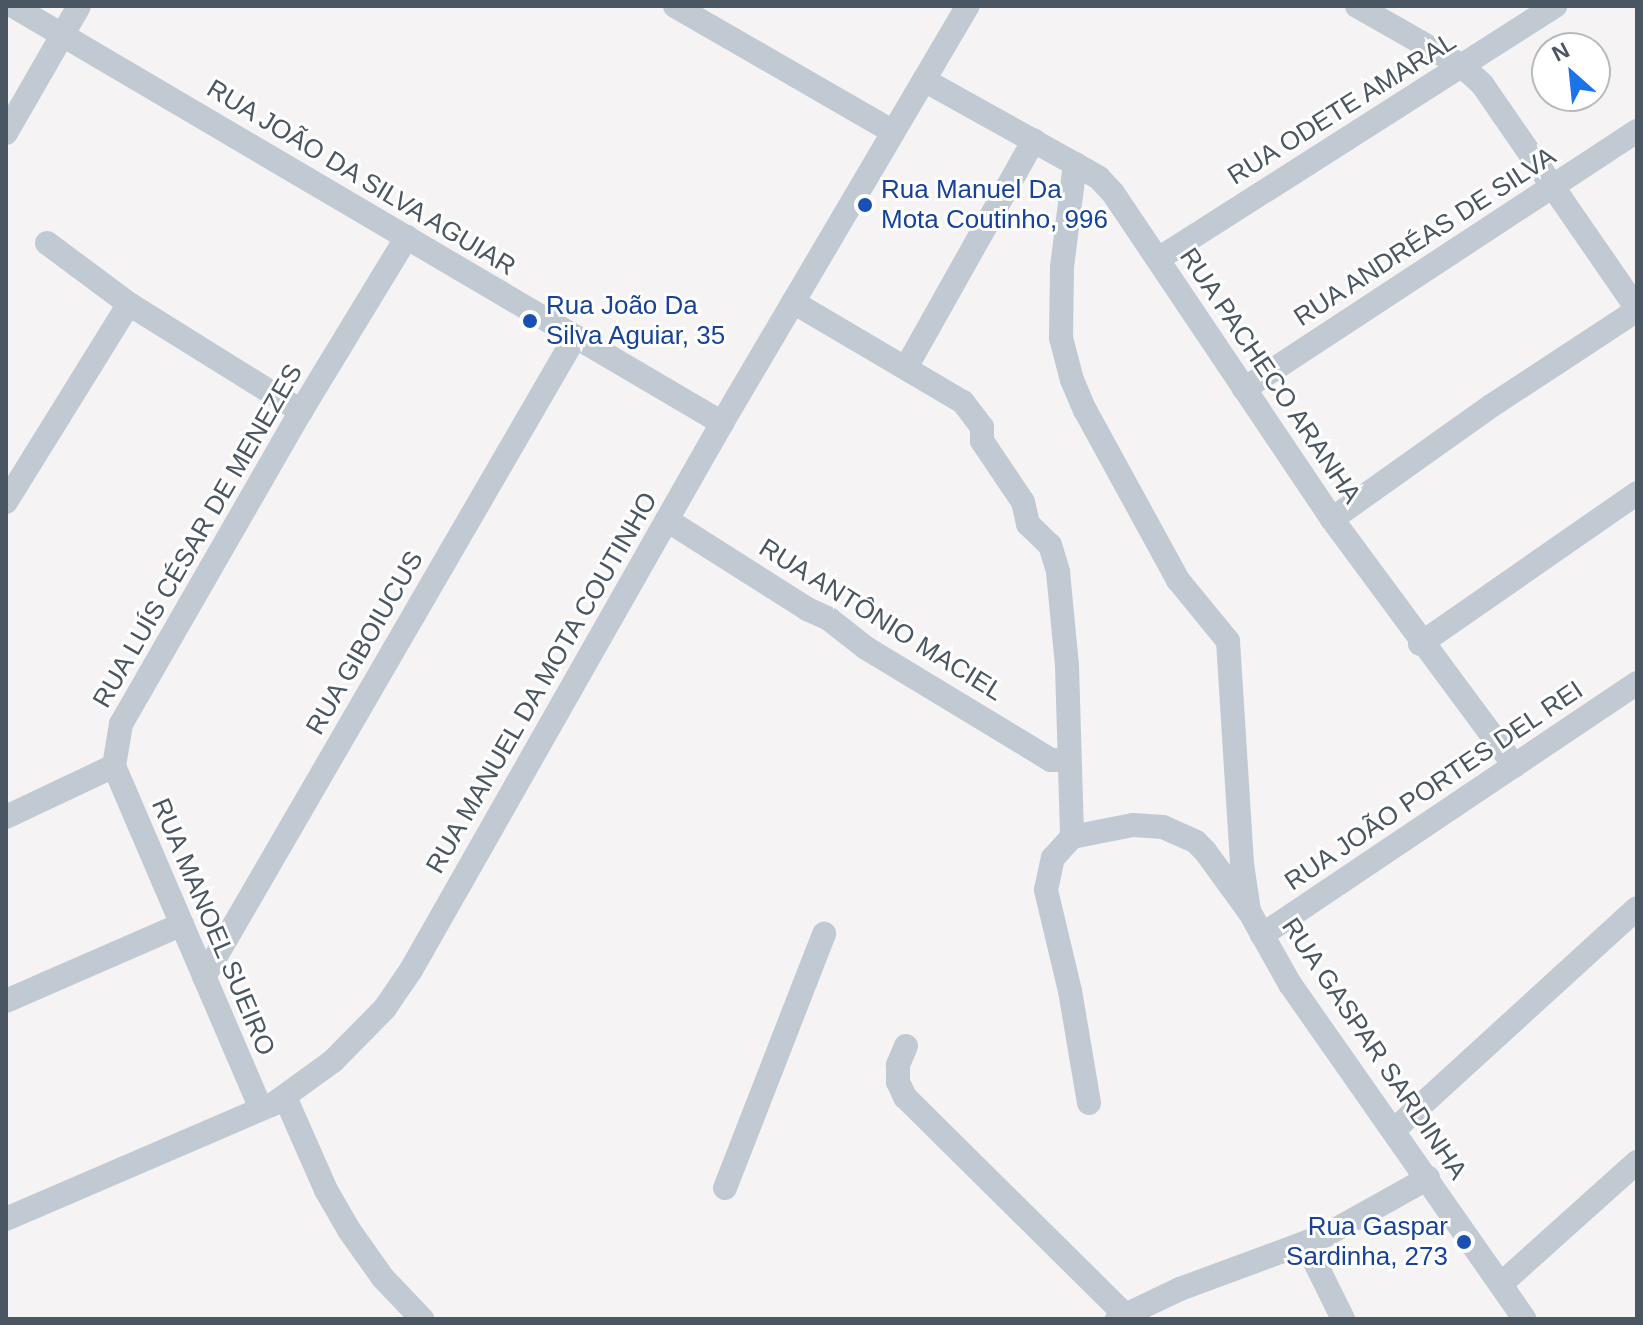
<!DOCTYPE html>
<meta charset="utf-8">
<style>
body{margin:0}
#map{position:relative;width:1643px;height:1325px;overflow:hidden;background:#f5f3f3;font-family:Helvetica,sans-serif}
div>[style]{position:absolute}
.minor>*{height:24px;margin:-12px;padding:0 12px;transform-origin:12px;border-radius:12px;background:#c1cad2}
.dots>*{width:22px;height:22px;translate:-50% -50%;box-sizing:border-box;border:4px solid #fff;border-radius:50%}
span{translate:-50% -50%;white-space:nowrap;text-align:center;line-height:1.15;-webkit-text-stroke:6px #fff;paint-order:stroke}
.street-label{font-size:26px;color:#4a5661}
.transit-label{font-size:26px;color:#164399}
.left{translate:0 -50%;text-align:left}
.right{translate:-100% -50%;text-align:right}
.frame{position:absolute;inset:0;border:8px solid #4a5661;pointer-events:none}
.north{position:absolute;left:1531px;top:32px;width:80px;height:80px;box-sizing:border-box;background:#fff;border:2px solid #b7bbc0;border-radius:50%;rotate:333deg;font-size:22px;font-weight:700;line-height:32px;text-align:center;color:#4a5661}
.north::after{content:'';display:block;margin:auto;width:28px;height:36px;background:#1a73e8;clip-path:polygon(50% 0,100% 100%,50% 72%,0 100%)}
</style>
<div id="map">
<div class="minor">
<div style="left:13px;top:6px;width:823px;rotate:30.46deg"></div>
<div style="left:675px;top:6px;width:252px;rotate:30deg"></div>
<div style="left:1357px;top:6px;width:121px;rotate:29.7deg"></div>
<div style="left:1462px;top:66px;width:27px;rotate:42deg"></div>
<div style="left:1482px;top:84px;width:273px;rotate:55.4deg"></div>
<div style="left:924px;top:80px;width:173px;rotate:29.1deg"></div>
<div style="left:1075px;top:164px;width:28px;rotate:30deg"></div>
<div style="left:1099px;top:178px;width:21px;rotate:47deg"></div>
<div style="left:1113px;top:193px;width:393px;rotate:56.1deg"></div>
<div style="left:1332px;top:519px;width:307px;rotate:53.5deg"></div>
<div style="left:6px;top:133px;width:146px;rotate:-60.1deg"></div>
<div style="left:1075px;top:164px;width:104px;rotate:97.2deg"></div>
<div style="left:1062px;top:267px;width:71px;rotate:90.8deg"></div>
<div style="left:1061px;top:338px;width:43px;rotate:75.3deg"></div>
<div style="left:1072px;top:380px;width:33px;rotate:67deg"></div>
<div style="left:1085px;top:410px;width:194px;rotate:61.3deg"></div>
<div style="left:1178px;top:580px;width:79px;rotate:50.7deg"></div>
<div style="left:1228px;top:641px;width:223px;rotate:86.4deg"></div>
<div style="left:1242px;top:864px;width:48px;rotate:81.5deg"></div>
<div style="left:1249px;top:911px;width:84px;rotate:60.7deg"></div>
<div style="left:1290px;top:984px;width:409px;rotate:55deg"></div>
<div style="left:47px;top:243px;width:102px;rotate:36.6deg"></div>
<div style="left:129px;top:304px;width:203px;rotate:31.9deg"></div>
<div style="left:1158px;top:259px;width:471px;rotate:-32.5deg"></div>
<div style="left:793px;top:302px;width:197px;rotate:30.5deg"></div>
<div style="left:963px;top:402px;width:31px;rotate:53deg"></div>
<div style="left:982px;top:427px;width:14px;rotate:90deg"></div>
<div style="left:982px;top:441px;width:73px;rotate:56.1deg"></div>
<div style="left:1023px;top:502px;width:23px;rotate:77deg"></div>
<div style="left:1028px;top:524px;width:30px;rotate:44deg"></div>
<div style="left:1050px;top:545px;width:28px;rotate:73deg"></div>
<div style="left:1058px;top:572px;width:94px;rotate:84.5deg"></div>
<div style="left:1067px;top:666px;width:171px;rotate:88.3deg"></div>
<div style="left:907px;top:366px;width:259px;rotate:-60.7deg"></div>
<div style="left:1244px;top:389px;width:470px;rotate:-33.3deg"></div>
<div style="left:6px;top:502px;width:233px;rotate:-58.2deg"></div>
<div style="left:1332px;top:519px;width:195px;rotate:-35.4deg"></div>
<div style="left:1491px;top:406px;width:175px;rotate:-33.3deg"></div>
<div style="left:667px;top:520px;width:166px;rotate:32.4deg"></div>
<div style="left:807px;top:609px;width:24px;rotate:24deg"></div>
<div style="left:829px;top:619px;width:47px;rotate:38.1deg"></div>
<div style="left:866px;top:648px;width:216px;rotate:31.2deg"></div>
<div style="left:1051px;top:760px;width:16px"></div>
<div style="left:1420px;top:644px;width:264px;rotate:-34.8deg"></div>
<div style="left:114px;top:766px;width:373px;rotate:66.8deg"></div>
<div style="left:6px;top:817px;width:119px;rotate:-25.3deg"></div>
<div style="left:114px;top:766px;width:43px;rotate:-80.5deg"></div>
<div style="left:121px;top:724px;width:361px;rotate:-60.1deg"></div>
<div style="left:301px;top:411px;width:204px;rotate:-58.7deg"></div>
<div style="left:1262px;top:935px;width:452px;rotate:-33.9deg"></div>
<div style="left:204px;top:977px;width:740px;rotate:-59.9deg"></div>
<div style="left:6px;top:1001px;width:192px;rotate:-23.6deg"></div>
<div style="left:906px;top:1046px;width:21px;rotate:113deg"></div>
<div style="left:898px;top:1065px;width:17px;rotate:90deg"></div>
<div style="left:898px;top:1082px;width:17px;rotate:65deg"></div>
<div style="left:905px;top:1097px;width:307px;rotate:44.7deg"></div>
<div style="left:285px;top:1097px;width:102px;rotate:66.2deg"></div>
<div style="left:326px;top:1190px;width:46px;rotate:60.1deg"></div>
<div style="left:349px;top:1230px;width:59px;rotate:54.7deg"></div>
<div style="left:383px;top:1278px;width:57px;rotate:46.4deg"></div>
<div style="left:1089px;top:1103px;width:114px;rotate:-99.6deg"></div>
<div style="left:1070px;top:991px;width:104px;rotate:-103.4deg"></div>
<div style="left:1046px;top:890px;width:33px;rotate:-78deg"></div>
<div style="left:1053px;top:858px;width:28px;rotate:-48deg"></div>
<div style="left:1072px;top:837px;width:62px;rotate:-11.1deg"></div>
<div style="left:1133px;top:825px;width:30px;rotate:4deg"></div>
<div style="left:1163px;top:827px;width:36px;rotate:24deg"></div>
<div style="left:1196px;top:842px;width:13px;rotate:45deg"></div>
<div style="left:1205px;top:851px;width:73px;rotate:53.9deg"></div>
<div style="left:1394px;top:1130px;width:329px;rotate:-42.4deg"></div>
<div style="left:725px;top:1188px;width:273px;rotate:-68.7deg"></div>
<div style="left:6px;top:1219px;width:293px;rotate:-23.3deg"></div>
<div style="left:275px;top:1103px;width:72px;rotate:-35.9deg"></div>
<div style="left:333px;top:1061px;width:74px;rotate:-45.5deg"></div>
<div style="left:385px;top:1008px;width:46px;rotate:-55.6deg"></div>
<div style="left:411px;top:970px;width:629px;rotate:-60.38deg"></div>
<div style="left:722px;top:423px;width:484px;rotate:-59.5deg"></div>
<div style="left:1306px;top:1244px;width:84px;rotate:63.7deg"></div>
<div style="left:1501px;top:1284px;width:183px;rotate:-41.9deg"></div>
<div style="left:1117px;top:1319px;width:70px;rotate:-25.5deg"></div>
<div style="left:1180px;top:1289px;width:156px;rotate:-20.3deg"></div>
<div style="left:1326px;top:1235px;width:117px;rotate:-29.2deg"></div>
</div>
<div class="dots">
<div style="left:865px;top:205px;background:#1a4fb4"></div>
<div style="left:530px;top:321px;background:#1a4fb4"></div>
<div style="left:1464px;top:1242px;background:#1a4fb4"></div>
</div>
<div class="street-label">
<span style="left:1342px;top:109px;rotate:-32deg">RUA ODETE AMARAL</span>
<span style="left:361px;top:178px;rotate:31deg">RUA JOÃO DA SILVA AGUIAR</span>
<span style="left:1425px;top:237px;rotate:-33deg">RUA ANDRÉAS DE SILVA</span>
<span style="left:1270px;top:376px;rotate:56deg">RUA PACHECO ARANHA</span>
<span style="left:198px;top:536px;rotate:-60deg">RUA LUÍS CÉSAR DE MENEZES</span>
<span style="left:881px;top:620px;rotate:32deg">RUA ANTÔNIO MACIEL</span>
<span style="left:365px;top:643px;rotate:-60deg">RUA GIBOIUCUS</span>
<span style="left:542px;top:683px;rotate:-60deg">RUA MANUEL DA MOTA COUTINHO</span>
<span style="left:1434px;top:786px;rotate:-34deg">RUA JOÃO PORTES DEL REI</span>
<span style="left:213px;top:927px;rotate:67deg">RUA MANOEL SUEIRO</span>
<span style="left:1374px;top:1049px;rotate:56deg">RUA GASPAR SARDINHA</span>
</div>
<div class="transit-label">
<span class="left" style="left:881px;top:205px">Rua Manuel Da<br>Mota Coutinho, 996</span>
<span class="left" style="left:546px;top:321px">Rua João Da<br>Silva Aguiar, 35</span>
<span class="right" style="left:1448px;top:1242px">Rua Gaspar<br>Sardinha, 273</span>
</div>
<div class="frame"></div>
<div class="north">N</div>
</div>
